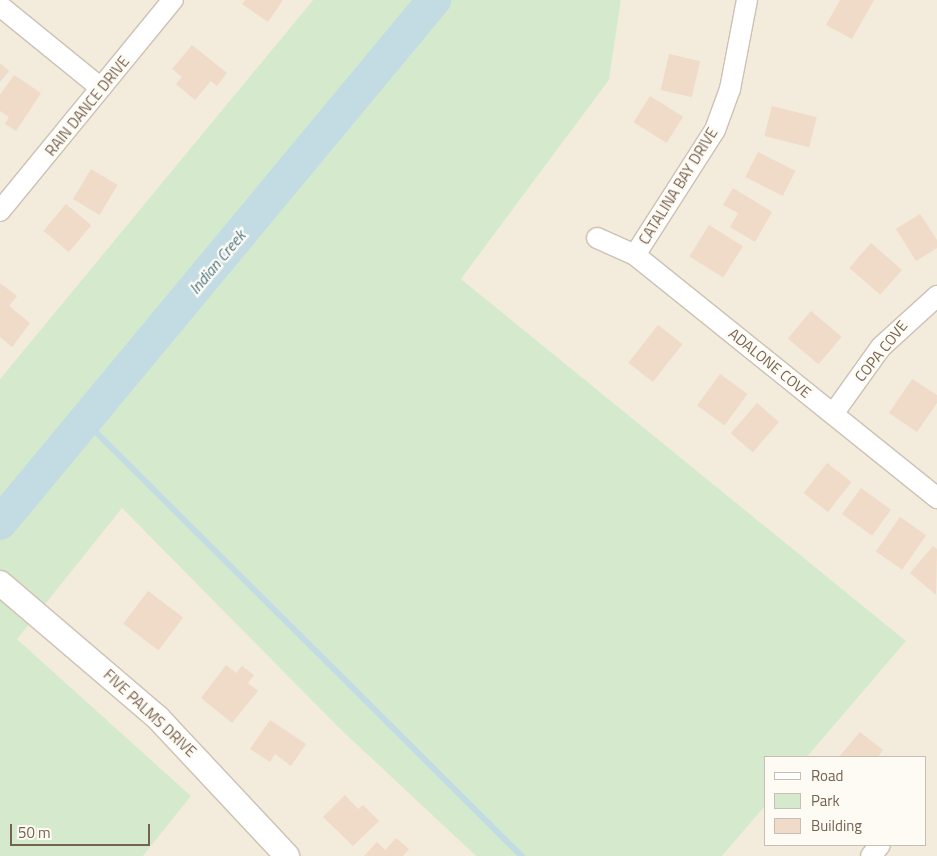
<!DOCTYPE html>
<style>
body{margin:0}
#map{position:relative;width:937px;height:856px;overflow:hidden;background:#fbf7ed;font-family:"Titillium Web",sans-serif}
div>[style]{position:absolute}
.residential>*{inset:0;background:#f3ebdc}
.green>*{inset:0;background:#d5e9cc}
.stream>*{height:5.5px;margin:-2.75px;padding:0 2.75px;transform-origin:2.75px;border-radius:2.75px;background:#c3dce4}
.river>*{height:34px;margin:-17px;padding:0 17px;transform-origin:17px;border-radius:17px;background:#c3dce4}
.building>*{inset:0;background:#efdbc7;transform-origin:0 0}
.roads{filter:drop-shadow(1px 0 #cdc1b3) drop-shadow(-1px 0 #cdc1b3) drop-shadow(0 1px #cdc1b3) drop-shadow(0 -1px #cdc1b3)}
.minor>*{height:20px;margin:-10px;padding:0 10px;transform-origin:10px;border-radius:10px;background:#fff}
.tertiary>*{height:24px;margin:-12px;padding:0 12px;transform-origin:12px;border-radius:12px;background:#fff}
span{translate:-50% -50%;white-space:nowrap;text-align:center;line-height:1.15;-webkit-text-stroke:4.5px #fefbf4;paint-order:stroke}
.street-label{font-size:15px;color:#766251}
.water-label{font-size:16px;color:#4c7686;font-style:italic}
.legend{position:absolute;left:764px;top:756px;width:162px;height:90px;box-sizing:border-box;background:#fefbf4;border:1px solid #c8beb3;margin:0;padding:6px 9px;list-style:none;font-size:15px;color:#766251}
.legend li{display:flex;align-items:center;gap:10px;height:25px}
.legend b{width:25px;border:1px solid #c8beb3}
.scale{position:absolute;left:10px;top:824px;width:140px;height:22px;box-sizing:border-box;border:2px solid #766251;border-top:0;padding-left:6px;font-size:15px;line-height:18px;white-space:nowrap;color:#766251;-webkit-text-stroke:4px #fefbf4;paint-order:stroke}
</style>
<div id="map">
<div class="residential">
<div style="clip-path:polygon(0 0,313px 0,0 379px)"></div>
<div style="clip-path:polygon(621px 0,937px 0,937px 856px,722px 856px,766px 805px,766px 845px,926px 845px,926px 757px,807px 757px,906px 641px,461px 279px,609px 80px)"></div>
<div style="clip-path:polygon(122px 507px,338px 727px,476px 856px,143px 856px,191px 796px,17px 639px,0 546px,55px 591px)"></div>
</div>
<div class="green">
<div style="clip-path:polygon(313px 0,621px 0,609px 80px,461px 279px,906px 641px,807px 757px,766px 757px,766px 805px,722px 856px,476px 856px,338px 727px,122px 508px,17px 639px,191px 796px,143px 856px,0 856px,0 379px)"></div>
</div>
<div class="stream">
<div style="left:85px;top:421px;width:617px;rotate:44.87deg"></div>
</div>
<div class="river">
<div style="left:0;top:523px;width:680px;rotate:-50.31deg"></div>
</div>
<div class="building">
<div style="clip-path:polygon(245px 0,283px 0,268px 22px,242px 4px)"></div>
<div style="clip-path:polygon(840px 0,874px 0,852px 39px,826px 25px)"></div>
<div style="clip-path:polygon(192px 45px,227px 73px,217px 86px,211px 81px,195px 100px,176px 84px,182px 77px,172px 69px)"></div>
<div style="left:669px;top:54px;width:32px;height:37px;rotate:13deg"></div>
<div style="clip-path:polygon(0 63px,9px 71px,0 82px)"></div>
<div style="clip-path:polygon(14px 75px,41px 93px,16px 131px,5px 124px,9px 117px,0 111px,0 95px)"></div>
<div style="left:650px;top:96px;width:39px;height:31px;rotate:32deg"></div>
<div style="left:772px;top:106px;width:46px;height:31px;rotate:14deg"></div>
<div style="left:758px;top:152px;width:42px;height:28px;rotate:27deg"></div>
<div style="left:91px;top:169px;width:31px;height:35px;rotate:31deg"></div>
<div style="clip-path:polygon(733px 188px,772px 212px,755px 242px,730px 227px,738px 213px,723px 205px)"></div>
<div style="left:66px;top:204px;width:33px;height:35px;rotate:40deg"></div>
<div style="clip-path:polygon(920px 214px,937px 240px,937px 248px,916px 261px,896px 229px)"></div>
<div style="left:709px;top:225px;width:40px;height:37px;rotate:32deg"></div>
<div style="left:871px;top:243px;width:41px;height:33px;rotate:41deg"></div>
<div style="clip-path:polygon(0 283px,17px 296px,9px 306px,30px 323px,12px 347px,0 337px)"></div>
<div style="left:811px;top:311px;width:40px;height:36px;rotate:40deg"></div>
<div style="left:658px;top:325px;width:31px;height:48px;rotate:38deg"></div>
<div style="left:720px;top:374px;width:34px;height:39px;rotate:36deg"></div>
<div style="clip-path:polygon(912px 379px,937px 395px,937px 403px,917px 432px,889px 413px)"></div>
<div style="left:757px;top:403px;width:29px;height:40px;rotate:41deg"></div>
<div style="left:827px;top:463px;width:31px;height:38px;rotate:38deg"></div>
<div style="left:861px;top:488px;width:37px;height:32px;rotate:36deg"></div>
<div style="left:900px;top:517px;width:32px;height:42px;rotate:35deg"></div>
<div style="clip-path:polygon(933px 546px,937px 549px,936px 595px,910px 573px)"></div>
<div style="left:148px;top:591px;width:44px;height:41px;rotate:37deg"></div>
<div style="clip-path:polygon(226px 665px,236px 673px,242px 666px,254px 675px,248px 683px,258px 691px,232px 723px,201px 698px)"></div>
<div style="clip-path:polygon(270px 720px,306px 744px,291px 766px,275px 754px,270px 762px,250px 749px)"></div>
<div style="clip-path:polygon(860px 732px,883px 750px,878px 757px,839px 757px)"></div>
<div style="clip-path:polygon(345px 795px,358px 809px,363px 805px,379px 821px,353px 846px,323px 817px)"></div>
<div style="clip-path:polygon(396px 838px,409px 849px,403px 856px,364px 856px,377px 842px,385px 850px)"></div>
</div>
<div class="roads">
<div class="minor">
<div style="left:0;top:6px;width:130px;rotate:39.1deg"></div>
<div style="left:0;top:211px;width:273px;rotate:-50.7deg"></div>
<div style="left:597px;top:238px;width:42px;rotate:24.1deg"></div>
<div style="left:635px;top:255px;width:388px;rotate:38.8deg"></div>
<div style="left:635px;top:255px;width:148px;rotate:-57.4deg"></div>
<div style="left:715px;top:130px;width:44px;rotate:-69.9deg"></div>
<div style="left:730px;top:89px;width:91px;rotate:-79.2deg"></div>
<div style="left:833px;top:414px;width:82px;rotate:-54.4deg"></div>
<div style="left:881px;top:347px;width:76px;rotate:-42.3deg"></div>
<div style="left:871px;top:856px;width:14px;rotate:-51deg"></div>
</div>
<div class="tertiary">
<div style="left:0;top:583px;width:208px;rotate:40.5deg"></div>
<div style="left:158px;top:718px;width:189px;rotate:46.9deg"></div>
</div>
</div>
<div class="street-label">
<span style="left:87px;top:106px;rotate:-51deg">RAIN DANCE DRIVE</span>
<span style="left:678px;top:186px;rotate:-58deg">CATALINA BAY DRIVE</span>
<span style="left:881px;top:351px;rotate:-51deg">COPA COVE</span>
<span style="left:770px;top:363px;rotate:39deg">ADALONE COVE</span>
<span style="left:150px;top:713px;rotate:43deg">FIVE PALMS DRIVE</span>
</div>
<div class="water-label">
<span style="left:217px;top:262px;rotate:-50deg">Indian Creek</span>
</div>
<ul class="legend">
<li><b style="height:6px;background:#fff"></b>Road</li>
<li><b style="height:14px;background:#d5e9cc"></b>Park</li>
<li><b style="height:14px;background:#efdbc7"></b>Building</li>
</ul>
<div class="scale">50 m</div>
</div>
